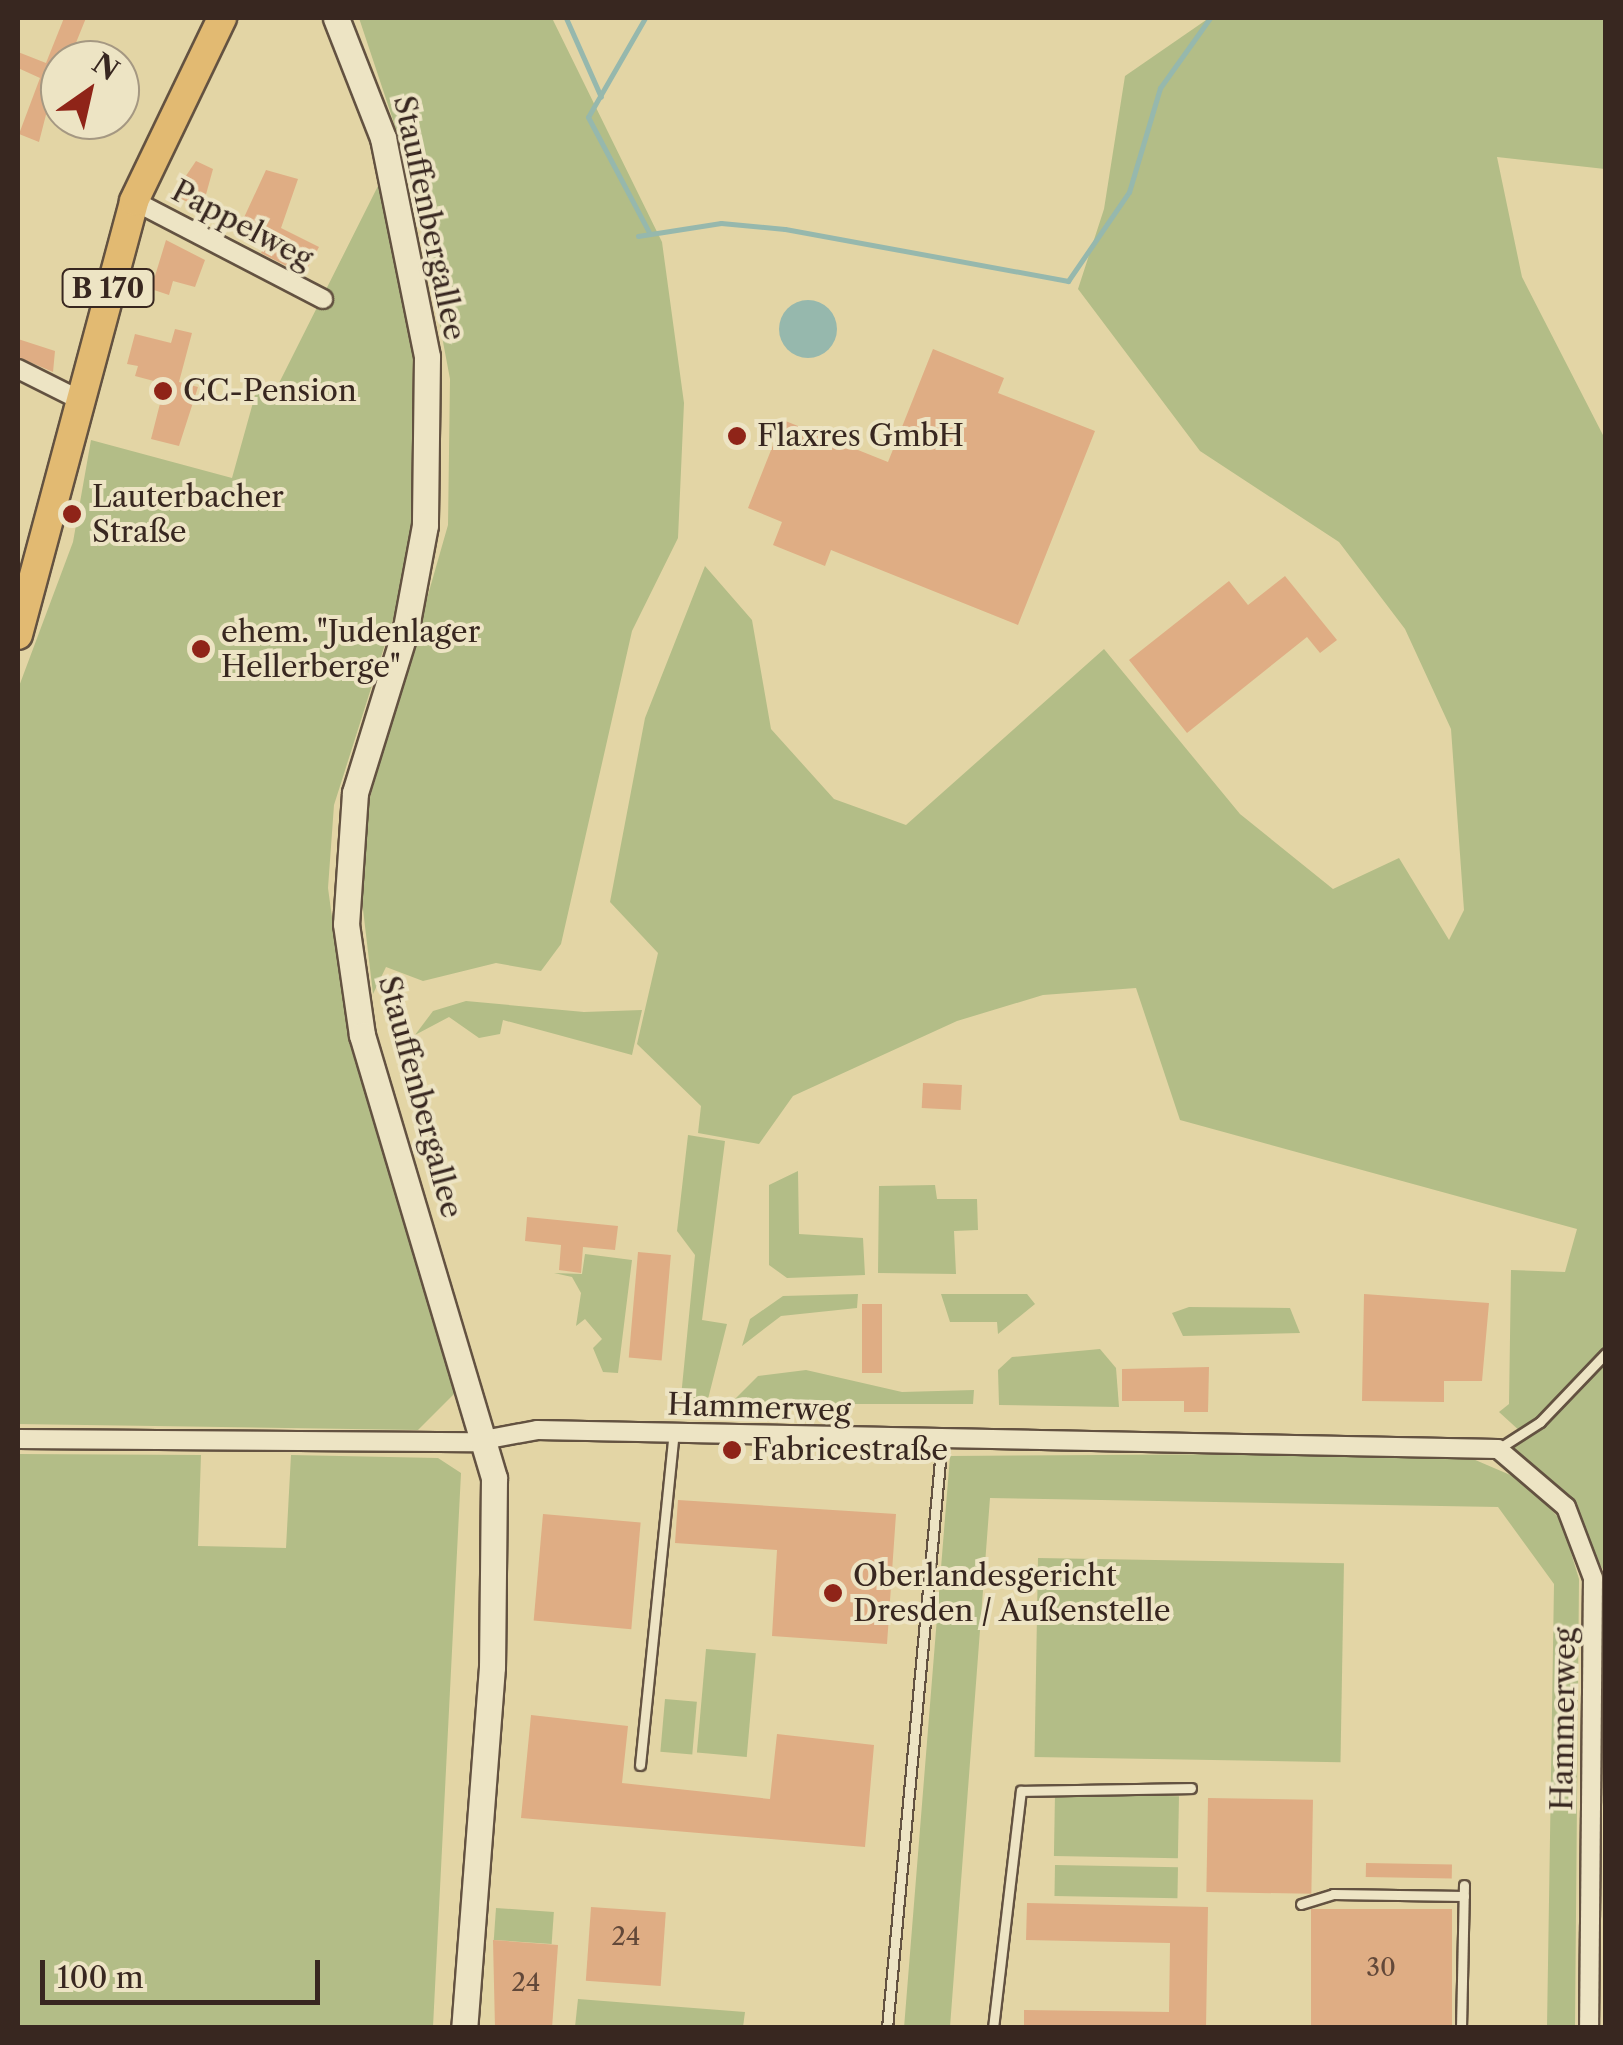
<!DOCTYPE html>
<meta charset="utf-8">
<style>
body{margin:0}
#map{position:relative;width:1623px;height:2045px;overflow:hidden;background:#e3d5a5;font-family:"Libre Caslon Text",serif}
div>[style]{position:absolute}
.green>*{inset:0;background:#b3bd87;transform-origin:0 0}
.water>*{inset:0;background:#96b8ad}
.round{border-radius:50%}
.stream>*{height:5px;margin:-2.5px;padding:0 2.5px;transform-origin:2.5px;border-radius:2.5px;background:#96b8ad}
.building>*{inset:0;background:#dfad84;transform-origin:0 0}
.roads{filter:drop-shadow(2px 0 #635241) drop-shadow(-2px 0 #635241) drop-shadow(0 2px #635241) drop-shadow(0 -2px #635241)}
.service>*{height:9px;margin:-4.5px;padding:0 4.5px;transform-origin:4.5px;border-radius:4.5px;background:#ede4c4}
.minor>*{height:18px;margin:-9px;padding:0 9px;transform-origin:9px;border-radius:9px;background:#ede4c4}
.secondary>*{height:25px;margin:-12.5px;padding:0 12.5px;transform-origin:12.5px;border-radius:12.5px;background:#ede4c4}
.primary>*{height:28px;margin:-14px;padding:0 14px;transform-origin:14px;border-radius:14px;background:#e2ba72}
.dots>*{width:28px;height:28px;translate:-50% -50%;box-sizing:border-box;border:5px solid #ede4c4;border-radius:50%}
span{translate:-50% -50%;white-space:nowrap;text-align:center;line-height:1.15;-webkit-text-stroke:8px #ede4c4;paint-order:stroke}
.number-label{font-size:25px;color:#624839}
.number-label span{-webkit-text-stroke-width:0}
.shield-label span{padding:2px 8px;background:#ede4c4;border:2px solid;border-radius:8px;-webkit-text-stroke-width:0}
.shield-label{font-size:28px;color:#382720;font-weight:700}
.street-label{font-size:30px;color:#382720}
.poi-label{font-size:30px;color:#382720}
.left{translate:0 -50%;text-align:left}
.frame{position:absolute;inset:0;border:20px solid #382720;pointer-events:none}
.north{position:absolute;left:40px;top:40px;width:100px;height:100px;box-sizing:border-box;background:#ede4c4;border:2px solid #a59882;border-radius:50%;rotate:34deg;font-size:28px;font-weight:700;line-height:40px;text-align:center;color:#382720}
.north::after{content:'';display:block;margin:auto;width:35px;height:45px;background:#8f2418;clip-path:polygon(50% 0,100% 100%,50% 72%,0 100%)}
.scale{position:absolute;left:40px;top:1960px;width:280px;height:45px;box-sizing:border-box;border:5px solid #382720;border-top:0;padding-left:12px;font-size:30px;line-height:35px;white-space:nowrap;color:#382720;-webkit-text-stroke:8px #ede4c4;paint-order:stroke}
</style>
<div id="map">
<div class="green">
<div style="clip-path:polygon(359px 18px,552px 18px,662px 242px,684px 403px,678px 538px,632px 631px,561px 944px,541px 971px,496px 963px,423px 981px,386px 967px,373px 994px,360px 884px,367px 808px,448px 525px,450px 379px,412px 177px)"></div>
<div style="clip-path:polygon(1209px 18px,1605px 18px,1605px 169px,1497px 157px,1522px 277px,1605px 439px,1605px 1573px,1566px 1507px,1498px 1449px,1522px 1433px,1499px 1412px,1509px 1404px,1511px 1270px,1565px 1272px,1577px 1229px,1180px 1120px,1136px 988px,1043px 995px,957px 1021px,793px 1096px,759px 1144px,698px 1133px,701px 1106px,637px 1044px,658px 953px,610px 902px,645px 718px,705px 566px,752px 620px,771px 729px,834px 799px,906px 825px,1104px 649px,1240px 814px,1333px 889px,1399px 858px,1449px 940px,1464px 910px,1451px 729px,1405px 629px,1339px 542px,1200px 451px,1078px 289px,1104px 209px,1125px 76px)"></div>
<div style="clip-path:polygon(381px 180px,413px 348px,411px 525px,401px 594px,334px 805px,328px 888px,349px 1042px,459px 1389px,418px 1430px,18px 1424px,18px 689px,73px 542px,91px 440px,232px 478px,259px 381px,275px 391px)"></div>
<div style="clip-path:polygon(466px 1001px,584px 1012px,642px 1010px,632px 1055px,503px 1020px,500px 1034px,479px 1038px,449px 1017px,415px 1035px,433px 1011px)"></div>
<div style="clip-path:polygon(688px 1135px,725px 1141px,702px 1320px,727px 1324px,708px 1399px,681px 1397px,695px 1255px,677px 1231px)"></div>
<div style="clip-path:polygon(798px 1171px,799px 1234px,863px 1238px,865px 1275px,787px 1278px,769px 1265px,769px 1185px)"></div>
<div style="clip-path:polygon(935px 1185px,937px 1199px,977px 1199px,978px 1230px,954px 1231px,956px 1274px,878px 1273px,879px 1186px)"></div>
<div style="clip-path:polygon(585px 1254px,632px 1260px,618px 1373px,603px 1372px,593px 1348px,602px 1339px,585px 1319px,576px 1326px,581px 1293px,572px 1277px,554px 1273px,582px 1274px)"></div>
<div style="clip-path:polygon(858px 1294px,857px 1308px,781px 1316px,742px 1346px,750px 1319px,783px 1296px)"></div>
<div style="clip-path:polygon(941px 1294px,1027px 1294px,1035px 1304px,998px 1334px,997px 1322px,950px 1322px)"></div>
<div style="clip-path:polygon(1189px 1307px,1290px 1308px,1300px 1333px,1183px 1336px,1172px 1313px)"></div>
<div style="clip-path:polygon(1100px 1349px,1116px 1368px,1119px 1407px,999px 1405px,998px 1370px,1012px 1357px)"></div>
<div style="clip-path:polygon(806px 1370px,902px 1392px,974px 1390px,973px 1404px,730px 1404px,758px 1376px)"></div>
<div style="clip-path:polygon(18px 1454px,201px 1455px,198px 1546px,286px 1548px,291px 1455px,438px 1458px,461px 1473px,433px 2027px,18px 2027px)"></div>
<div style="clip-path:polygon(1286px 1454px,1473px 1459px,1522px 1480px,1561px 1520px,1579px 1579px,1575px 2027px,1547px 2027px,1554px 1584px,1498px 1507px,990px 1498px,950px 2027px,904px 2028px,950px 1456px)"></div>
<div style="left:1038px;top:1558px;width:306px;height:199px;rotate:1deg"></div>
<div style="left:706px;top:1649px;width:50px;height:104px;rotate:5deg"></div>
<div style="left:665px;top:1699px;width:32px;height:53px;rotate:5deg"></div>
<div style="left:1055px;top:1794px;width:124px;height:62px;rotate:1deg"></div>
<div style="left:1055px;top:1865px;width:123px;height:31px;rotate:1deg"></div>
<div style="left:496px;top:1908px;width:58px;height:32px;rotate:4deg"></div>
<div style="clip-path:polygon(578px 1999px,745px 2012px,743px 2027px,575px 2027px)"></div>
</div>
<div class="water">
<div class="round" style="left:779px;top:300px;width:58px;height:58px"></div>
</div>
<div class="stream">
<div style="left:566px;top:18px;width:86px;rotate:66.1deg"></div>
<div style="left:645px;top:18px;width:114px;rotate:119.9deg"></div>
<div style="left:588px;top:117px;width:130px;rotate:62.1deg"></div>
<div style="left:638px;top:236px;width:84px;rotate:-8.9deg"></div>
<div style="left:721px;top:223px;width:64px;rotate:5.4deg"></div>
<div style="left:785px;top:229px;width:288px;rotate:10.4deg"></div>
<div style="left:1068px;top:281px;width:108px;rotate:-55.6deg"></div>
<div style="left:1129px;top:192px;width:109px;rotate:-73.4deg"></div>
<div style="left:1160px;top:88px;width:86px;rotate:-54.5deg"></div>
</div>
<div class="building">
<div style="clip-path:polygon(64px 18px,86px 18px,69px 60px,60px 60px,39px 142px,19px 134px,40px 78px,18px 68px,18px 52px,46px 63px)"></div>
<div style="clip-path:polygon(196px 161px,213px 169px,202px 209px,173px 195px)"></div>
<div style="clip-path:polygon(266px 170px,298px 179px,281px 228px,319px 247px,304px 275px,261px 253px,270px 238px,241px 224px)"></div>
<div style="clip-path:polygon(166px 240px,205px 260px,195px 287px,173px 281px,169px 295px,151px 289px)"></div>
<div style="clip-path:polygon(175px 329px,192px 333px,179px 382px,198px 387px,179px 446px,151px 439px,165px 384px,135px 376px,138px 366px,127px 364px,135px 334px,171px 343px)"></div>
<div style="clip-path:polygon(18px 339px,55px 351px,53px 372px,18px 357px)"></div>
<div style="clip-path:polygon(933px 349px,1004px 378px,998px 393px,1095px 431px,1018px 625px,831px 550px,825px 566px,773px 545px,782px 522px,748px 508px,783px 420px,888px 462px)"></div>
<div style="clip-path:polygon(1285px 576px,1337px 640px,1320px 653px,1307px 637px,1187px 733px,1129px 660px,1229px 581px,1248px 605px)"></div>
<div style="left:923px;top:1083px;width:39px;height:25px;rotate:3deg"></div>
<div style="clip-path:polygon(527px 1217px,618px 1226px,615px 1250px,583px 1247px,581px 1273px,559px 1270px,561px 1245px,525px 1241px)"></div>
<div style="left:638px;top:1252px;width:33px;height:106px;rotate:5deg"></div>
<div style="clip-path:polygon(1364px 1294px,1489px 1303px,1482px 1381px,1444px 1381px,1444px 1402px,1362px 1401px)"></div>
<div style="left:862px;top:1304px;width:20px;height:69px"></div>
<div style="clip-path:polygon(1209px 1367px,1208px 1412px,1184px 1412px,1184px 1401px,1122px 1401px,1122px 1369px)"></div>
<div style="clip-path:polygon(678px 1500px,896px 1514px,887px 1644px,772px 1636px,777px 1550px,675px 1543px)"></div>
<div style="left:543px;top:1514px;width:98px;height:107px;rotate:5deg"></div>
<div style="clip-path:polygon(531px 1715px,628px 1726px,622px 1783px,770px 1799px,777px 1734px,874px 1745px,865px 1847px,521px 1818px)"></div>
<div style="left:1208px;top:1798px;width:105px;height:94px;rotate:1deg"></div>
<div style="left:1366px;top:1863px;width:86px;height:14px;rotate:1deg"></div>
<div style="clip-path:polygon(1027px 1903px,1208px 1907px,1206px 2028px,1024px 2028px,1024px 2010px,1169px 2012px,1170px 1943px,1026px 1940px)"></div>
<div style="left:591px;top:1907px;width:75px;height:74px;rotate:4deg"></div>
<div style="left:1311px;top:1909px;width:141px;height:119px"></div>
<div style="clip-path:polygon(493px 1940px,558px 1945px,552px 2028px,495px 2028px)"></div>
</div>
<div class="roads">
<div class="service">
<div style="left:1498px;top:1449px;width:50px;rotate:-32.7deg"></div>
<div style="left:1540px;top:1422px;width:95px;rotate:-46.3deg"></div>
<div style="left:640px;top:1765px;width:334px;rotate:-84.2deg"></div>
<div style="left:1301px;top:1904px;width:34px;rotate:-17deg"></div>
<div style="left:1333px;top:1894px;width:131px;rotate:0.9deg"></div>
<div style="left:887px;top:2028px;width:591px;rotate:-84.66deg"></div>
<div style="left:993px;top:2028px;width:239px;rotate:-83.3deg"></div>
<div style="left:1021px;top:1791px;width:170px;rotate:-1deg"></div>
<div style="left:1461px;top:2028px;width:143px;rotate:-88.8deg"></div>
</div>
<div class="minor">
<div style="left:134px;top:201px;width:213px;rotate:27.4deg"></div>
<div style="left:18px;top:369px;width:67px;rotate:26.6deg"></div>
<div style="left:18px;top:1439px;width:455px;rotate:0.4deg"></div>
<div style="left:473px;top:1442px;width:65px;rotate:-10.6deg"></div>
<div style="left:537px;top:1430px;width:961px;rotate:1.13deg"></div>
<div style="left:1498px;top:1449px;width:89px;rotate:40.5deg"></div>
<div style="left:1566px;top:1507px;width:76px;rotate:69.2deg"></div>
<div style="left:1593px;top:1578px;width:450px;rotate:90.5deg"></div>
</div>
<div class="secondary">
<div style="left:336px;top:18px;width:129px;rotate:68.6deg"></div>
<div style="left:383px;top:138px;width:223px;rotate:78.6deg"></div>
<div style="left:427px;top:357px;width:168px;rotate:90.7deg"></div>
<div style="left:425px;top:525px;width:105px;rotate:100.5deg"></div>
<div style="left:406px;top:628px;width:173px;rotate:107.2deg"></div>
<div style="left:355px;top:793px;width:131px;rotate:93.9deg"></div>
<div style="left:346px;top:924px;width:112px;rotate:81.8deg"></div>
<div style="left:362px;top:1035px;width:462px;rotate:73.4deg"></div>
<div style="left:494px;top:1478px;width:189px;rotate:90.6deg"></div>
<div style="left:492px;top:1667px;width:362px;rotate:94.4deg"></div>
</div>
<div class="primary">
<div style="left:18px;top:635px;width:449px;rotate:-75deg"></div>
<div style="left:134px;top:201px;width:203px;rotate:-64.3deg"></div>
</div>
</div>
<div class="dots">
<div style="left:163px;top:391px;background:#8f2418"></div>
<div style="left:737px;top:436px;background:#8f2418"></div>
<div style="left:72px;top:514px;background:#8f2418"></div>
<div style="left:201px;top:649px;background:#8f2418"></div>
<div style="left:732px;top:1450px;background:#8f2418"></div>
<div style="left:833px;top:1593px;background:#8f2418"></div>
</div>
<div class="number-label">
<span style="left:626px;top:1937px">24</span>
<span style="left:1381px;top:1968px">30</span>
<span style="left:526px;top:1983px">24</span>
</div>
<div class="shield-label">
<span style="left:108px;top:288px">B 170</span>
</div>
<div class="street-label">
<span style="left:429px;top:218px;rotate:78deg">Stauffenbergallee</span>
<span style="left:242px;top:225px;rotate:28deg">Pappelweg</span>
<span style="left:420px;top:1097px;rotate:75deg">Stauffenbergallee</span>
<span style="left:759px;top:1408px;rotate:2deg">Hammerweg</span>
<span style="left:1564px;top:1719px;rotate:-89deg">Hammerweg</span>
</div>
<div class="poi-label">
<span class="left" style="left:183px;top:391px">CC-Pension</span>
<span class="left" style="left:757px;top:436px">Flaxres GmbH</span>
<span class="left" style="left:92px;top:514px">Lauterbacher<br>Straße</span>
<span class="left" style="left:221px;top:649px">ehem. "Judenlager<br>Hellerberge"</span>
<span class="left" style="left:752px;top:1450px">Fabricestraße</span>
<span class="left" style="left:853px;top:1593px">Oberlandesgericht<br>Dresden / Außenstelle</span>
</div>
<div class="frame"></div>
<div class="north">N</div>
<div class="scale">100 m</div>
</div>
